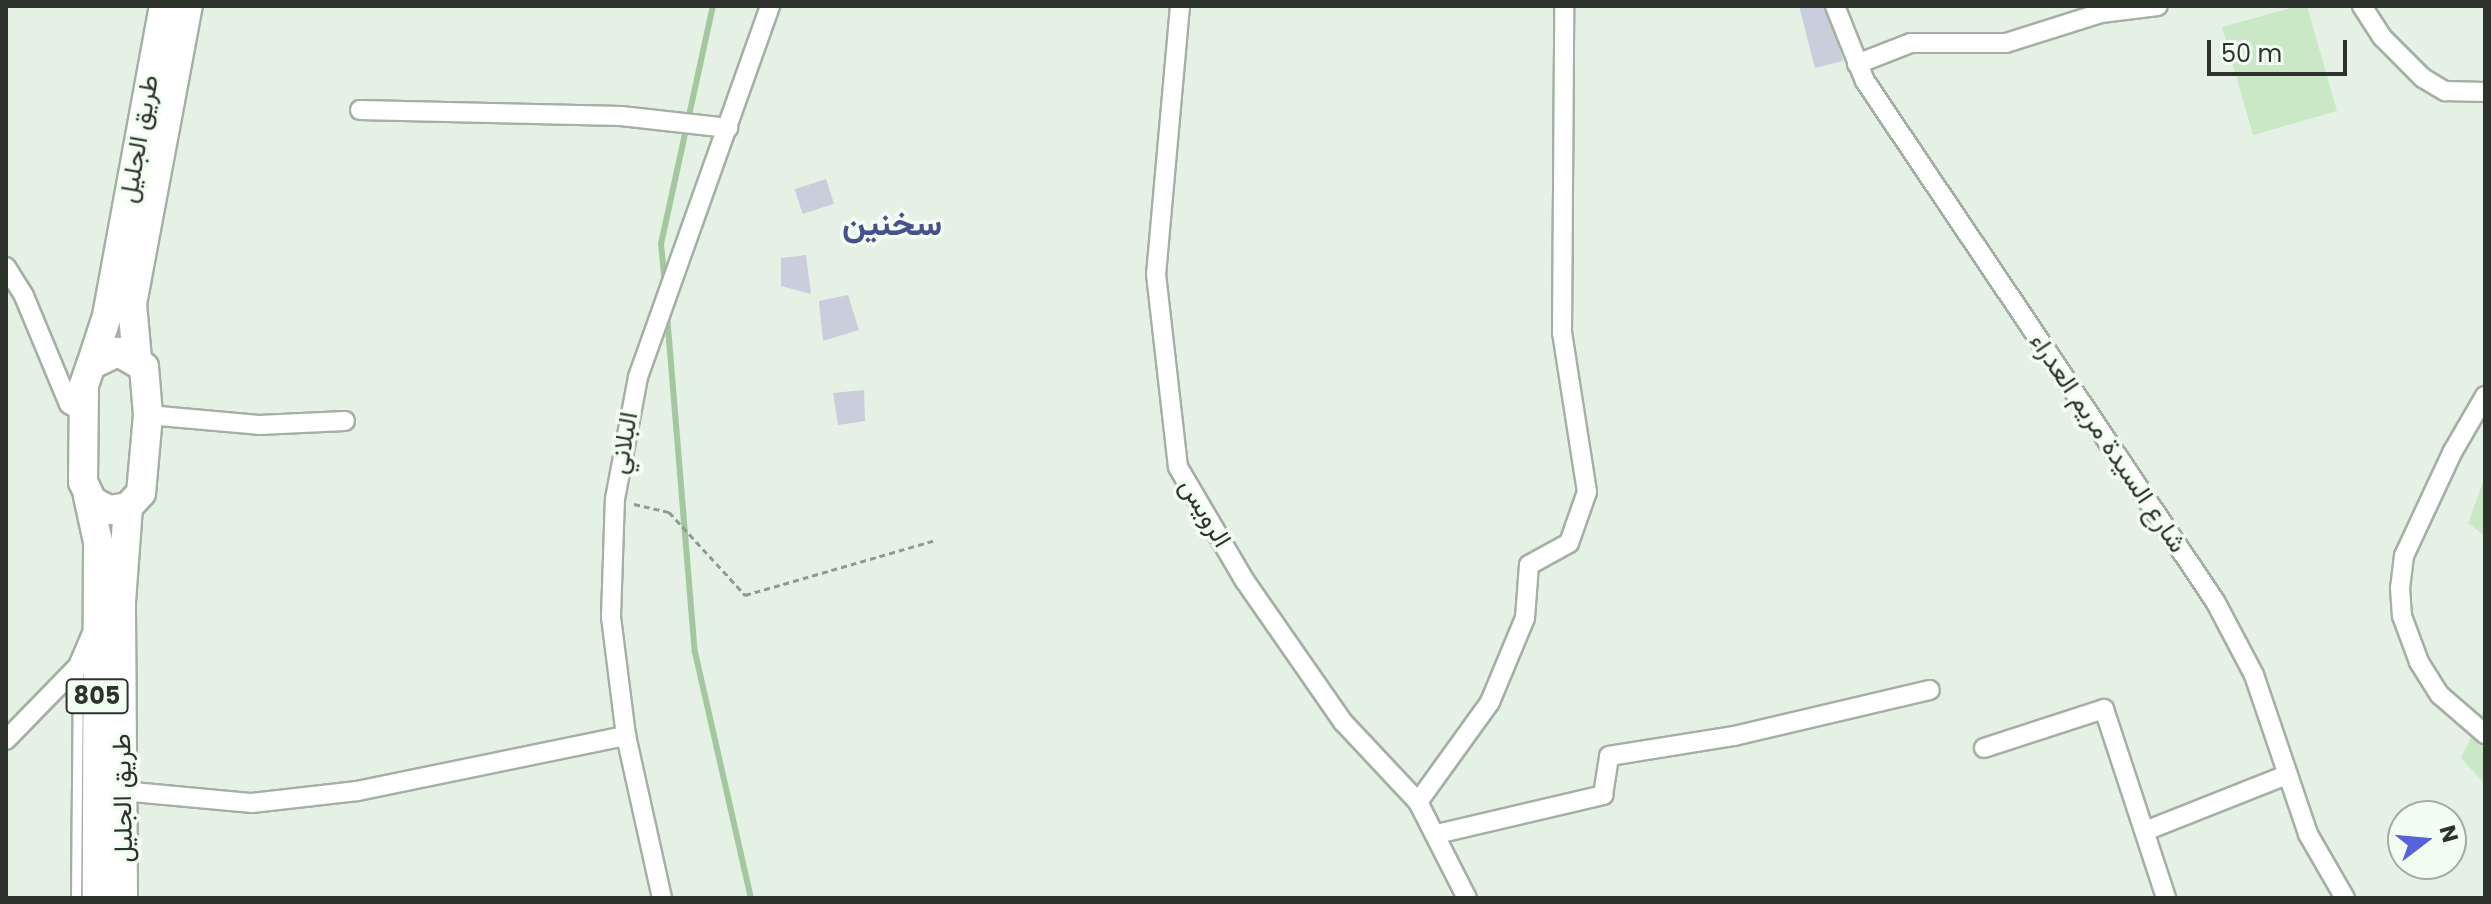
<!DOCTYPE html>
<meta charset="utf-8">
<style>
body{margin:0}
#map{position:relative;width:2491px;height:904px;overflow:hidden;background:#e5f1e4;font-family:Poppins,Vazirmatn,sans-serif}
div>[style]{position:absolute}
.green>*{inset:0;background:#cae8c6}
.stream>*{height:6px;margin:-3px;padding:0 3px;transform-origin:3px;border-radius:3px;background:#a3c89f}
.building>*{inset:0;background:#c9cddc;transform-origin:0 0}
.path>*{height:3px;margin-top:-1.5px;transform-origin:0;background:repeating-linear-gradient(90deg,#919a90 0 6px,transparent 0 10px)}
.roads{filter:drop-shadow(2px 0 #a5b0a4) drop-shadow(-2px 0 #a5b0a4) drop-shadow(0 2px #a5b0a4) drop-shadow(0 -2px #a5b0a4)}
.lane>*{height:9px;margin:-4.5px;padding:0 4.5px;transform-origin:4.5px;border-radius:4.5px;background:#fff}
.street>*{height:18px;margin:-9px;padding:0 9px;transform-origin:9px;border-radius:9px;background:#fff}
.primary>*{height:28px;margin:-14px;padding:0 14px;transform-origin:14px;border-radius:14px;background:#fff}
span{translate:-50% -50%;white-space:nowrap;text-align:center;line-height:1.15;-webkit-text-stroke:7px #f2fef1;paint-order:stroke}
.shield-label span{padding:2px 6px;background:#f2fef1;border:2px solid;border-radius:6px;-webkit-text-stroke-width:0}
.shield-label{font-size:24px;color:#2d322d;font-weight:700}
.street-label{font-size:26px;color:#2d322d}
.district-label{font-size:34px;color:#47518e;font-weight:700}
.frame{position:absolute;inset:0;border:8px solid #2d322d;pointer-events:none}
.north{position:absolute;left:2387px;top:800px;width:80px;height:80px;box-sizing:border-box;background:#f2fef1;border:2px solid #a3aca3;border-radius:50%;rotate:74deg;font-size:22px;font-weight:700;line-height:32px;text-align:center;color:#2d322d}
.north::after{content:'';display:block;margin:auto;width:28px;height:36px;background:#5763da;clip-path:polygon(50% 0,100% 100%,50% 72%,0 100%)}
.scale{position:absolute;left:2207px;top:40px;width:140px;height:36px;box-sizing:border-box;border:4px solid #2d322d;border-top:0;padding-left:10px;font-size:24px;line-height:28px;white-space:nowrap;color:#2d322d;-webkit-text-stroke:6px #f2fef1;paint-order:stroke}
</style>
<div id="map">
<div class="green">
<div style="clip-path:polygon(2298px 6px,2307px 6px,2337px 111px,2253px 135px,2222px 27px)"></div>
<div style="clip-path:polygon(2485px 477px,2485px 536px,2468px 523px)"></div>
<div style="clip-path:polygon(2485px 707px,2485px 784px,2461px 758px)"></div>
</div>
<div class="stream">
<div style="left:665px;top:284px;width:40px;rotate:-95.7deg"></div>
<div style="left:661px;top:244px;width:244px;rotate:-77.7deg"></div>
<div style="left:667px;top:315px;width:338px;rotate:85.3deg"></div>
<div style="left:695px;top:652px;width:252px;rotate:77.2deg"></div>
</div>
<div class="building">
<div style="clip-path:polygon(1799px 6px,1822px 6px,1835px 30px,1843px 61px,1815px 68px)"></div>
<div style="left:826px;top:179px;width:26px;height:33px;rotate:72deg"></div>
<div style="clip-path:polygon(806px 255px,811px 294px,781px 286px,781px 258px)"></div>
<div style="clip-path:polygon(848px 295px,859px 330px,823px 341px,819px 301px)"></div>
<div style="clip-path:polygon(864px 390px,865px 421px,838px 425px,833px 393px)"></div>
</div>
<div class="path">
<div style="left:634px;top:504px;width:36px;rotate:13deg"></div>
<div style="left:669px;top:512px;width:113px;rotate:47.5deg"></div>
<div style="left:745px;top:595px;width:198px;rotate:-16.1deg"></div>
</div>
<div class="roads">
<div class="lane">
<div style="left:76px;top:898px;width:229px;rotate:-89.5deg"></div>
</div>
<div class="street">
<div style="left:1180px;top:6px;width:269px;rotate:95.1deg"></div>
<div style="left:1156px;top:274px;width:194px;rotate:83.5deg"></div>
<div style="left:1178px;top:467px;width:132px;rotate:59.6deg"></div>
<div style="left:1245px;top:581px;width:172px;rotate:55.2deg"></div>
<div style="left:1343px;top:722px;width:110px;rotate:46.8deg"></div>
<div style="left:1418px;top:802px;width:108px;rotate:63deg"></div>
<div style="left:1835px;top:6px;width:81px;rotate:68.2deg"></div>
<div style="left:1865px;top:81px;width:627px;rotate:56.06deg"></div>
<div style="left:2215px;top:601px;width:84px;rotate:62.2deg"></div>
<div style="left:2254px;top:675px;width:168px;rotate:71.2deg"></div>
<div style="left:2308px;top:834px;width:74px;rotate:60deg"></div>
<div style="left:2362px;top:6px;width:37px;rotate:57deg"></div>
<div style="left:2382px;top:37px;width:58px;rotate:45deg"></div>
<div style="left:2423px;top:78px;width:26px;rotate:31deg"></div>
<div style="left:2445px;top:91px;width:40px;rotate:1.4deg"></div>
<div style="left:1857px;top:64px;width:58px;rotate:-21.3deg"></div>
<div style="left:1911px;top:43px;width:95px"></div>
<div style="left:2006px;top:43px;width:100px;rotate:-17.5deg"></div>
<div style="left:2101px;top:13px;width:57px;rotate:-7deg"></div>
<div style="left:360px;top:110px;width:261px;rotate:1.3deg"></div>
<div style="left:621px;top:116px;width:108px;rotate:6.4deg"></div>
<div style="left:6px;top:267px;width:34px;rotate:58deg"></div>
<div style="left:24px;top:296px;width:117px;rotate:67.4deg"></div>
<div style="left:69px;top:404px;width:17px;rotate:31deg"></div>
<div style="left:2485px;top:396px;width:66px;rotate:120.1deg"></div>
<div style="left:2452px;top:453px;width:114px;rotate:115deg"></div>
<div style="left:2404px;top:556px;width:32px;rotate:97deg"></div>
<div style="left:2400px;top:588px;width:28px;rotate:86deg"></div>
<div style="left:2402px;top:616px;width:49px;rotate:69.7deg"></div>
<div style="left:2419px;top:662px;width:39px;rotate:58deg"></div>
<div style="left:2440px;top:695px;width:60px;rotate:40.9deg"></div>
<div style="left:148px;top:415px;width:111px;rotate:5.1deg"></div>
<div style="left:259px;top:425px;width:86px;rotate:-2.7deg"></div>
<div style="left:6px;top:740px;width:103px;rotate:-45.8deg"></div>
<div style="left:78px;top:666px;width:43px;rotate:-67deg"></div>
<div style="left:1984px;top:748px;width:126px;rotate:-18deg"></div>
<div style="left:2104px;top:709px;width:199px;rotate:71.8deg"></div>
<div style="left:122px;top:791px;width:131px;rotate:5.3deg"></div>
<div style="left:252px;top:803px;width:106px;rotate:-6.5deg"></div>
<div style="left:357px;top:791px;width:275px;rotate:-11.6deg"></div>
<div style="left:1418px;top:802px;width:123px;rotate:-54.2deg"></div>
<div style="left:1490px;top:702px;width:91px;rotate:-67.4deg"></div>
<div style="left:1525px;top:618px;width:53px;rotate:-85.7deg"></div>
<div style="left:1529px;top:565px;width:46px;rotate:-28.8deg"></div>
<div style="left:1569px;top:543px;width:54px;rotate:-70.6deg"></div>
<div style="left:1587px;top:492px;width:161px;rotate:-98.9deg"></div>
<div style="left:1562px;top:333px;width:327px;rotate:-89.6deg"></div>
<div style="left:2145px;top:831px;width:149px;rotate:-21.6deg"></div>
<div style="left:1437px;top:834px;width:171px;rotate:-13.2deg"></div>
<div style="left:1603px;top:795px;width:39px;rotate:-81deg"></div>
<div style="left:1609px;top:756px;width:127px;rotate:-9.1deg"></div>
<div style="left:1734px;top:736px;width:201px;rotate:-13.2deg"></div>
<div style="left:662px;top:898px;width:166px;rotate:-102.5deg"></div>
<div style="left:626px;top:736px;width:120px;rotate:-97.2deg"></div>
<div style="left:611px;top:617px;width:118px;rotate:-88.1deg"></div>
<div style="left:615px;top:499px;width:124px;rotate:-79.3deg"></div>
<div style="left:638px;top:377px;width:394px;rotate:-70.4deg"></div>
</div>
<div class="primary">
<div style="left:118px;top:352px;width:30px;rotate:30deg"></div>
<div style="left:144px;top:367px;width:48px;rotate:85.2deg"></div>
<div style="left:148px;top:415px;width:78px;rotate:95.1deg"></div>
<div style="left:141px;top:493px;width:19px;rotate:133deg"></div>
<div style="left:128px;top:507px;width:19px;rotate:171deg"></div>
<div style="left:109px;top:510px;width:19px;rotate:-152deg"></div>
<div style="left:92px;top:501px;width:21px;rotate:-115deg"></div>
<div style="left:83px;top:482px;width:97px;rotate:-89.4deg"></div>
<div style="left:84px;top:385px;width:21px;rotate:-71deg"></div>
<div style="left:91px;top:365px;width:30px;rotate:-26deg"></div>
<div style="left:137px;top:359px;width:55px;rotate:-95.2deg"></div>
<div style="left:132px;top:304px;width:303px;rotate:-79.4deg"></div>
<div style="left:91px;top:365px;width:52px;rotate:-71.9deg"></div>
<div style="left:107px;top:316px;width:315px;rotate:-79.6deg"></div>
<div style="left:88px;top:496px;width:47px;rotate:77.7deg"></div>
<div style="left:98px;top:542px;width:356px;rotate:90.2deg"></div>
<div style="left:123px;top:898px;width:296px;rotate:-90.4deg"></div>
<div style="left:121px;top:602px;width:95px;rotate:-85.8deg"></div>
</div>
</div>
<div class="shield-label">
<span style="left:97px;top:696px">805</span>
</div>
<div class="street-label">
<span style="left:139px;top:139px;rotate:-80deg">طريق الجليل</span>
<span style="left:624px;top:443px;rotate:-80deg">البلاني</span>
<span style="left:2108px;top:443px;rotate:56deg">شارع السيدة مريم العدراء</span>
<span style="left:1205px;top:513px;rotate:59deg">الرويس</span>
<span style="left:123px;top:798px;rotate:-91deg">طريق الجليل</span>
</div>
<div class="district-label">
<span style="left:892px;top:224px">سخنين</span>
</div>
<div class="frame"></div>
<div class="north">N</div>
<div class="scale">50 m</div>
</div>
